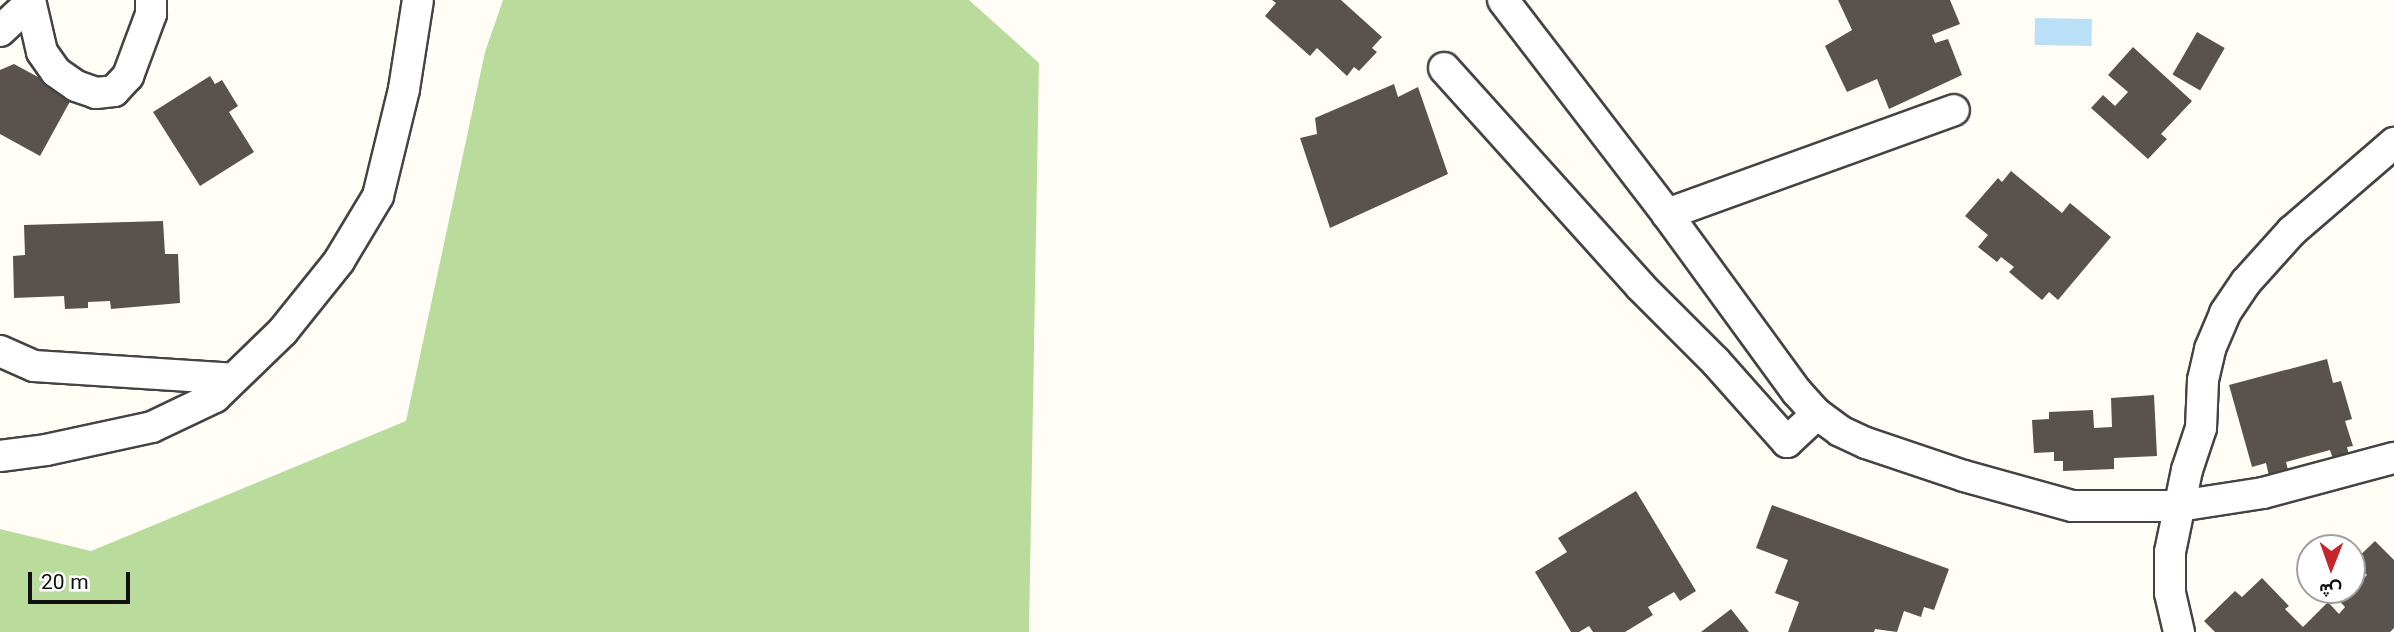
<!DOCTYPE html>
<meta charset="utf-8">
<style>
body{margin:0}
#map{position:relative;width:2394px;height:632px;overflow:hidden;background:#fffdf5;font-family:Georgia,Vazirmatn,serif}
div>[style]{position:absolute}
.forest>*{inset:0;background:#b9dc9c}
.water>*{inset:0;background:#b9e0f7;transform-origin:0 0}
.building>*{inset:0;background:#5a524d;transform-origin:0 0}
.roads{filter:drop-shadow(2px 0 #444) drop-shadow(-2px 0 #444) drop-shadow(0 2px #444) drop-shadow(0 -2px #444)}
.street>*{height:30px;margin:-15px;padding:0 15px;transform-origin:15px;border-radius:15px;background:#fff}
span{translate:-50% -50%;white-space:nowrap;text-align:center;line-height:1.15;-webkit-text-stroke:7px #fff;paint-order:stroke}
.north{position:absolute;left:2296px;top:534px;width:70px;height:70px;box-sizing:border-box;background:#fff;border:2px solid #a0a0a0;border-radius:50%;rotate:181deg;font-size:19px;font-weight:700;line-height:28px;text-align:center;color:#111}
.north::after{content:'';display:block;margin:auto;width:24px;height:32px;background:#c4262e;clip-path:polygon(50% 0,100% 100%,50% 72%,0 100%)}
.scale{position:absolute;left:28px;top:572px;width:102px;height:32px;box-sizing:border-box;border:4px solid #111;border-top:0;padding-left:9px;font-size:21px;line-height:24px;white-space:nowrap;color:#111;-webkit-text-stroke:5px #fff;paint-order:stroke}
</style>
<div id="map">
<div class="forest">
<div style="clip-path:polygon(503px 0,969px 0,1039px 63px,1029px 632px,0 632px,0 529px,91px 551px,406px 421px,485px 52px)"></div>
</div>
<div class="water">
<div style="left:2035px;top:18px;width:57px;height:27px;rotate:1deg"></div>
</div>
<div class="building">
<div style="clip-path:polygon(1272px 0,1341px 0,1382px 37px,1372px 48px,1377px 52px,1359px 71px,1354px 67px,1347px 76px,1317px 48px,1310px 56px,1265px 16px,1276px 3px)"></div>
<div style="clip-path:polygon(1838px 0,1950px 0,1960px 24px,1932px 35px,1935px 43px,1948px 39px,1962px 75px,1889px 109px,1877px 79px,1847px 92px,1825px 46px,1852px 30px)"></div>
<div style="left:2197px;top:32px;width:32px;height:49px;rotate:30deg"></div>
<div style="clip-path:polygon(2133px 47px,2192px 101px,2161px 134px,2167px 139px,2148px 159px,2091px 108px,2103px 95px,2115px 106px,2128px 92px,2108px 75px)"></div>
<div style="clip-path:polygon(14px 64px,73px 96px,40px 156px,0 134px,0 70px)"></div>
<div style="clip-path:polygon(210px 76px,215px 84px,222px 80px,238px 106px,229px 112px,254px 152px,200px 186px,153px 112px)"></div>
<div style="clip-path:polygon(1394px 84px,1398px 97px,1418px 87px,1448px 174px,1330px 228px,1300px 138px,1317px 134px,1315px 118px)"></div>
<div style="clip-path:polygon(2011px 171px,2062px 213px,2070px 203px,2111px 237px,2058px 300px,2049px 292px,2042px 300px,2009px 272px,2014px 267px,2001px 257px,1997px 262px,1978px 247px,1988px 235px,1965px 216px,1998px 178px,2002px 182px)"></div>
<div style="clip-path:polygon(163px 221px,165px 254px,178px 254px,180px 303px,111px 309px,110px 301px,88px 302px,88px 308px,65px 309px,64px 296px,14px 298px,13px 256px,25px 255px,24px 225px)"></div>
<div style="clip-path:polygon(2327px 359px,2333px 383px,2341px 381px,2352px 419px,2345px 421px,2353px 446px,2347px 447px,2349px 455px,2333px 459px,2330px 450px,2286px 462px,2288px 470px,2269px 476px,2266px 463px,2252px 467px,2229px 385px)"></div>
<div style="clip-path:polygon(2154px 395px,2157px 456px,2114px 458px,2114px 469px,2063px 471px,2063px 461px,2054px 461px,2054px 452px,2034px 453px,2032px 420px,2049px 419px,2049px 412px,2093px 410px,2094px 428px,2112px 427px,2111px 398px)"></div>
<div style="clip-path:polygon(1636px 491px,1696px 591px,1680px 601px,1674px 592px,1648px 607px,1653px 615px,1625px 632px,1593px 632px,1589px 626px,1579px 632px,1571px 632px,1535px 572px,1567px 552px,1558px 538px)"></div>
<div style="clip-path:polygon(1772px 505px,1949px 569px,1934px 610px,1924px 607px,1921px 617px,1904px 611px,1897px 632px,1875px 629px,1874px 632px,1788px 632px,1799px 602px,1775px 593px,1788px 560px,1756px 548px)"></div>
<div style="clip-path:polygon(2375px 541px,2394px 560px,2394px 628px,2390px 632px,2215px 632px,2204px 621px,2235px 591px,2242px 597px,2262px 578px,2289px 606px,2285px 609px,2303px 627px,2328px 602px,2339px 614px,2345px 607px,2333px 594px,2337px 590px,2352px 590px,2367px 575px,2353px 562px)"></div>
<div style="clip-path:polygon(1731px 609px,1749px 632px,1701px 632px)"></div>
</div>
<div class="roads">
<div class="street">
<div style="left:30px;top:0;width:53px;rotate:77deg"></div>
<div style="left:42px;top:52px;width:24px;rotate:55deg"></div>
<div style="left:56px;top:72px;width:24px;rotate:35deg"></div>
<div style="left:76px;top:86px;width:21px;rotate:19deg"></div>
<div style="left:96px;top:93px;width:18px;rotate:-6deg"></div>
<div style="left:114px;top:91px;width:21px;rotate:-47deg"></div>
<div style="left:128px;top:76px;width:66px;rotate:-69.6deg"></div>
<div style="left:151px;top:14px;width:14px;rotate:-90deg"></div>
<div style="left:1503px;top:0;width:270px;rotate:52.5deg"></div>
<div style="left:1667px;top:214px;width:220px;rotate:53.9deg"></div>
<div style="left:1797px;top:392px;width:30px;rotate:48deg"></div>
<div style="left:1817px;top:414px;width:29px;rotate:36deg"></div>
<div style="left:1840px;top:431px;width:29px;rotate:25deg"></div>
<div style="left:1866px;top:443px;width:103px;rotate:18.6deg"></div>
<div style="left:1964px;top:476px;width:112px;rotate:15.5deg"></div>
<div style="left:2072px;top:506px;width:107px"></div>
<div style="left:2179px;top:506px;width:85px;rotate:-8.8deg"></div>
<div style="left:2263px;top:493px;width:136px;rotate:-15deg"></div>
<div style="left:0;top:31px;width:40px;rotate:-43deg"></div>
<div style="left:1444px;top:68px;width:293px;rotate:48deg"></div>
<div style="left:1640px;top:286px;width:107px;rotate:45deg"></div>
<div style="left:1716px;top:362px;width:107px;rotate:48.4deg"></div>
<div style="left:1787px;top:442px;width:41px;rotate:-43deg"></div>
<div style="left:1667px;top:214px;width:305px;rotate:-19.9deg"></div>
<div style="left:0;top:351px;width:37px;rotate:24deg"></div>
<div style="left:34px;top:366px;width:199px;rotate:3.7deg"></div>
<div style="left:0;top:456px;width:46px;rotate:-7.4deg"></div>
<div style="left:46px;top:450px;width:108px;rotate:-12.2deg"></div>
<div style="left:152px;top:427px;width:70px;rotate:-25.5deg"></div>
<div style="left:215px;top:397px;width:95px;rotate:-44.1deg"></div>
<div style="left:283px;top:331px;width:90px;rotate:-51.3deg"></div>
<div style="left:339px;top:261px;width:76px;rotate:-59deg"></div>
<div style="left:378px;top:196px;width:110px;rotate:-76.3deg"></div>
<div style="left:404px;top:89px;width:90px;rotate:-81.1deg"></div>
<div style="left:2179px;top:632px;width:40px;rotate:-103deg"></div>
<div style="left:2170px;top:593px;width:41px;rotate:-90deg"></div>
<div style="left:2170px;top:552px;width:84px;rotate:-78.3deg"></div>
<div style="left:2187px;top:470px;width:44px;rotate:-71.6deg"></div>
<div style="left:2201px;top:428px;width:48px;rotate:-87.6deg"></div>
<div style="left:2203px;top:380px;width:32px;rotate:-77deg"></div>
<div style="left:2210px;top:349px;width:39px;rotate:-67deg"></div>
<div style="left:2225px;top:313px;width:37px;rotate:-56deg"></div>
<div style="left:2246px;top:282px;width:69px;rotate:-48deg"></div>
<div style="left:2292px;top:231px;width:135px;rotate:-40.8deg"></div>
</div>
</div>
<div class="north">ش</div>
<div class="scale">20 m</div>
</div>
